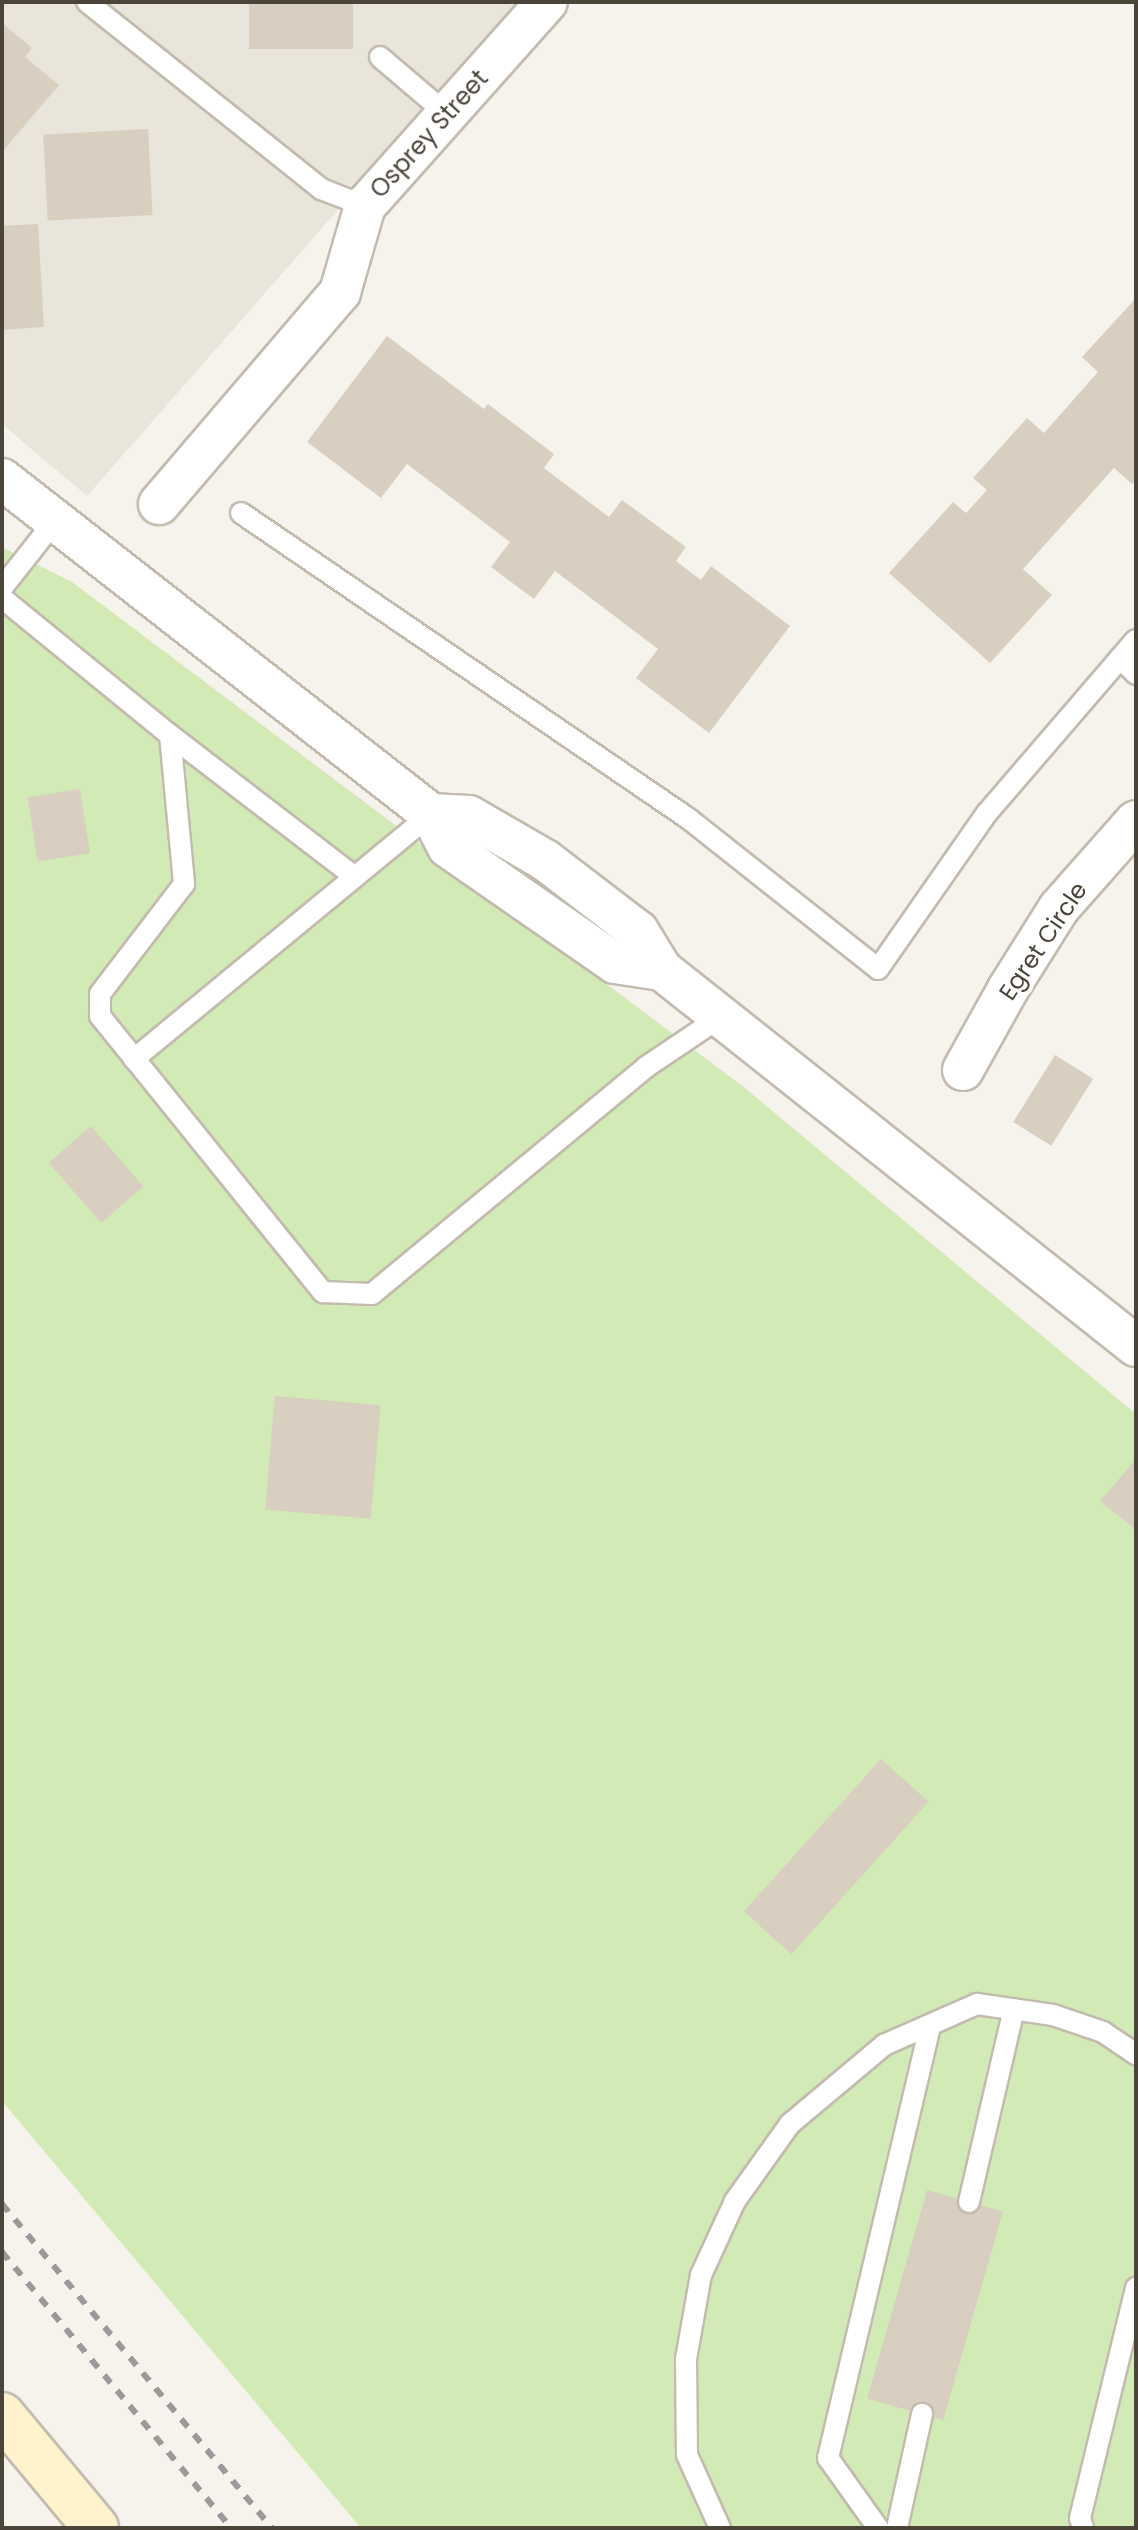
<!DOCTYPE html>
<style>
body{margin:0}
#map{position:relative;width:1138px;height:2530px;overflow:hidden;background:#f6f3ec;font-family:Poppins,sans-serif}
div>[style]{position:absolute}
.residential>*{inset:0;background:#eae5da}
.green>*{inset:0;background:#d2eab5}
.building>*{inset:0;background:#d8cfc1;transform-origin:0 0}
.roads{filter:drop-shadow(2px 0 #c2bbae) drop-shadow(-2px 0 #c2bbae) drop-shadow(0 2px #c2bbae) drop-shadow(0 -2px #c2bbae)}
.lane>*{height:20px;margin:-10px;padding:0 10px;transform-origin:10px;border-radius:10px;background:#fff}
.street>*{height:40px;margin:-20px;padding:0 20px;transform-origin:20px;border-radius:20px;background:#fff}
.secondary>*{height:44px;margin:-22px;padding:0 22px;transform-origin:22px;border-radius:22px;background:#fff3cd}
.rail>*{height:6px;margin-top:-3px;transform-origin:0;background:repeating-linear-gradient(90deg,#9a9a9a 0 10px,transparent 0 20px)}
span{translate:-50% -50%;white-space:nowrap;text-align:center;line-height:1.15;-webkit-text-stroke:8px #fff;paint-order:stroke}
.street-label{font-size:24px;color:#4b4439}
.frame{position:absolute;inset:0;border:4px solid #4b4439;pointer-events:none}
</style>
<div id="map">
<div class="residential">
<div style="clip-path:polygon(2px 2px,520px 2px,87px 496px,2px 424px)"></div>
</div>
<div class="green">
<div style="clip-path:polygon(2px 547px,72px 582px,745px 1088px,1136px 1414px,1136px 2528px,361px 2528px,2px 2101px)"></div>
</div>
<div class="building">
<div style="left:249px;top:2px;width:104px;height:47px"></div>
<div style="clip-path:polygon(2px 23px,32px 48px,25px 57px,59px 85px,2px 152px)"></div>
<div style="left:148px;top:129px;width:86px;height:105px;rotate:87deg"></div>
<div style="clip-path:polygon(38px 224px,44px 327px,2px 330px,2px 226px)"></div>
<div style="clip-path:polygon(1136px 298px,1136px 479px,1132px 484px,1114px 468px,1023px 569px,1052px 595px,990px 663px,889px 573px,953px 502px,966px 513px,987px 490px,973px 478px,1027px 418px,1044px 433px,1098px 372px,1082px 357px)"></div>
<div style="clip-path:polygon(387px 336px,484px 409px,488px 404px,554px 454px,544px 468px,609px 517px,622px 500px,686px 547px,676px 561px,701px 580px,711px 566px,790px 626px,709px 733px,636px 678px,658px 649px,555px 571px,534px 599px,491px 567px,510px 542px,407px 464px,381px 498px,307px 442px)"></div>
<div style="left:80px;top:789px;width:65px;height:53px;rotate:81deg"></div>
<div style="left:1055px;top:1055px;width:45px;height:79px;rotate:32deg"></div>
<div style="left:91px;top:1126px;width:80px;height:56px;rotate:49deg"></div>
<div style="left:275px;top:1396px;width:106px;height:114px;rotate:5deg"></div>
<div style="clip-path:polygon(1136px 1459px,1136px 1530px,1100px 1501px)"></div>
<div style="left:881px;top:1759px;width:64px;height:205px;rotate:42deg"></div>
<div style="left:927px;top:2190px;width:79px;height:217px;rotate:16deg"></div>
</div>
<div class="roads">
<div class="lane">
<div style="left:87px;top:2px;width:300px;rotate:38.6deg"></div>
<div style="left:321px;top:189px;width:47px;rotate:21.1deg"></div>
<div style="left:380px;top:57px;width:88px;rotate:40.4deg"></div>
<div style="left:241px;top:513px;width:543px;rotate:34.33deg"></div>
<div style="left:689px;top:819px;width:241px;rotate:38.4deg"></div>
<div style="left:878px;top:969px;width:190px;rotate:-55.1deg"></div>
<div style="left:987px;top:813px;width:228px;rotate:-49.3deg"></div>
<div style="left:2px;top:588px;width:84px;rotate:-51.8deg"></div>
<div style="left:2px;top:598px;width:217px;rotate:39.2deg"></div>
<div style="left:170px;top:735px;width:233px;rotate:37.5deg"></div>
<div style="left:1120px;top:658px;width:23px;rotate:45deg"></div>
<div style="left:170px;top:735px;width:150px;rotate:84.6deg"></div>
<div style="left:184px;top:884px;width:138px;rotate:127.4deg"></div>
<div style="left:100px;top:994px;width:22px;rotate:90deg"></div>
<div style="left:100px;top:1016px;width:355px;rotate:51.1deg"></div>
<div style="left:323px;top:1292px;width:49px;rotate:2.3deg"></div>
<div style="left:372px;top:1294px;width:356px;rotate:-39.6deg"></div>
<div style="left:646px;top:1067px;width:92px;rotate:-33.9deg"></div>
<div style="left:134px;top:1059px;width:385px;rotate:-39.5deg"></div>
<div style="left:969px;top:2202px;width:198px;rotate:-76.9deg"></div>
<div style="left:720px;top:2528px;width:80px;rotate:-114.3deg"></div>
<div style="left:687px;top:2455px;width:96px;rotate:-90.6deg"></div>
<div style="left:686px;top:2359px;width:85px;rotate:-79.9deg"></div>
<div style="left:701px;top:2275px;width:81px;rotate:-65.3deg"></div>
<div style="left:735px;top:2201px;width:95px;rotate:-54.5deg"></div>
<div style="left:790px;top:2124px;width:123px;rotate:-40deg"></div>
<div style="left:884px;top:2045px;width:102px;rotate:-23.8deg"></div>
<div style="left:977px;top:2004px;width:77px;rotate:8.2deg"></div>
<div style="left:1053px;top:2015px;width:53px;rotate:18.8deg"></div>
<div style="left:1103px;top:2032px;width:40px;rotate:34deg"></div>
<div style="left:878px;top:2528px;width:86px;rotate:-125.5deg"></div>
<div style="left:828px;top:2458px;width:445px;rotate:-76.7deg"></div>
<div style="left:897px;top:2528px;width:117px;rotate:-77.6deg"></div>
<div style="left:1083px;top:2528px;width:10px;rotate:-107deg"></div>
<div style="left:1080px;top:2518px;width:237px;rotate:-76.3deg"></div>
</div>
<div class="street">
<div style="left:2px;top:479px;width:544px;rotate:37.99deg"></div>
<div style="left:431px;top:814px;width:37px;rotate:63deg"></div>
<div style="left:448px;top:847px;width:203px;rotate:34.8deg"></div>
<div style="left:615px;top:963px;width:48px;rotate:8.5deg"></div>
<div style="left:159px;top:504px;width:279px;rotate:-49.5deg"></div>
<div style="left:340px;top:292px;width:90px;rotate:-73.8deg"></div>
<div style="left:365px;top:206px;width:273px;rotate:-48.3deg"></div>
<div style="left:431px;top:814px;width:38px;rotate:3deg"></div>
<div style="left:469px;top:816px;width:88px;rotate:30.1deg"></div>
<div style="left:545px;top:860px;width:117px;rotate:37.4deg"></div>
<div style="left:638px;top:931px;width:46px;rotate:58.4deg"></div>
<div style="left:662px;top:970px;width:605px;rotate:38.42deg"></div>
<div style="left:963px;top:1070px;width:93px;rotate:-60.9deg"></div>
<div style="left:1008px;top:989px;width:96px;rotate:-57.8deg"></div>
<div style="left:1059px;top:908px;width:116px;rotate:-48.5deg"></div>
</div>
<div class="secondary">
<div style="left:2px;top:2415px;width:147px;rotate:50.2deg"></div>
</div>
</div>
<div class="rail">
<div style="left:2px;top:2204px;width:422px;rotate:50.2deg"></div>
<div style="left:2px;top:2252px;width:359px;rotate:50.3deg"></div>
</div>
<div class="street-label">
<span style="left:429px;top:134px;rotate:-48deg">Osprey Street</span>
<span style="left:1043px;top:941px;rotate:-56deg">Egret Circle</span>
</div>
<div class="frame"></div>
</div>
